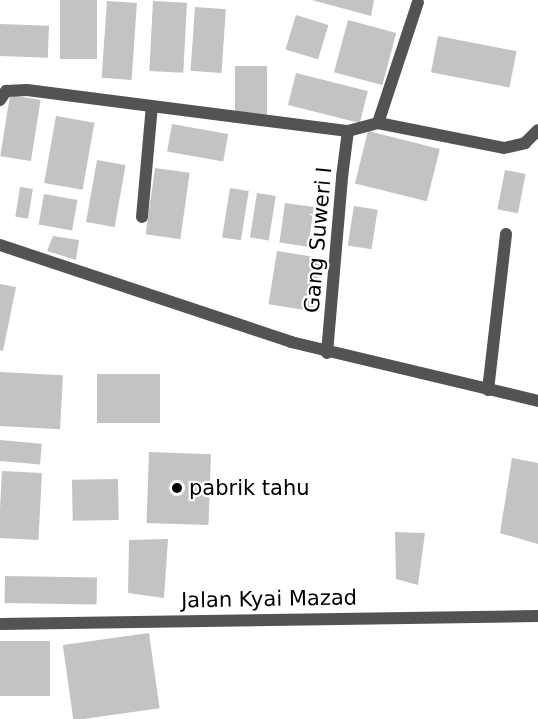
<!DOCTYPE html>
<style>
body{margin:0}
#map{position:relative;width:538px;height:719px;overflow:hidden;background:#fff;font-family:"DejaVu Sans",sans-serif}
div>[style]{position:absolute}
.building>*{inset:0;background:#c3c3c3;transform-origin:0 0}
.street>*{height:12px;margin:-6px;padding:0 6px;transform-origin:6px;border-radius:6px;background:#535353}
.dots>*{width:16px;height:16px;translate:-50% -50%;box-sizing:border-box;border:3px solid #fff;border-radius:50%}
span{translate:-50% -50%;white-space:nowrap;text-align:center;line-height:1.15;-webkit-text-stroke:4.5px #fff;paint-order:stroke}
.street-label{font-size:21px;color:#000}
.poi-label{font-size:21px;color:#000}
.left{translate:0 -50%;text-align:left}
</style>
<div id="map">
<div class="building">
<div style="left:60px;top:0;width:37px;height:59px"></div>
<div style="clip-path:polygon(312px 0,374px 0,371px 16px)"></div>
<div style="left:107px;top:1px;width:30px;height:77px;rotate:4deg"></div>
<div style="left:153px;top:1px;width:34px;height:70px;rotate:3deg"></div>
<div style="left:195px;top:7px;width:31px;height:64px;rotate:4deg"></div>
<div style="left:296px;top:15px;width:34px;height:36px;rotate:17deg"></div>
<div style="left:348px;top:20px;width:50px;height:54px;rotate:15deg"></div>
<div style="left:0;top:24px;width:49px;height:32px;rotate:2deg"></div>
<div style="left:438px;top:36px;width:80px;height:37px;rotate:11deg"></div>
<div style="left:235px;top:66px;width:32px;height:49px"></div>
<div style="left:296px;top:73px;width:74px;height:33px;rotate:14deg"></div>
<div style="left:10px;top:95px;width:31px;height:62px;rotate:9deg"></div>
<div style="left:56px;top:116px;width:39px;height:68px;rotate:10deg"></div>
<div style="left:172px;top:124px;width:57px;height:28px;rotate:10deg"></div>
<div style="left:368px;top:131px;width:74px;height:54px;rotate:14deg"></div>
<div style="left:97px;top:160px;width:29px;height:63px;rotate:10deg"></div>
<div style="left:155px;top:168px;width:35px;height:67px;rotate:8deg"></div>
<div style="left:505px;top:170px;width:21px;height:40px;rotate:11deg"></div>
<div style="left:20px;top:187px;width:13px;height:30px;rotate:9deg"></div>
<div style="left:230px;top:188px;width:19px;height:50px;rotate:9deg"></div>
<div style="left:257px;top:193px;width:19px;height:45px;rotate:9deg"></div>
<div style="left:44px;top:194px;width:34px;height:31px;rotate:10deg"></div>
<div style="left:285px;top:203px;width:29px;height:40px;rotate:8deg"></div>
<div style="left:354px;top:206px;width:24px;height:40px;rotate:9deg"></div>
<div style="clip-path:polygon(53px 236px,79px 240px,76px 260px,47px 251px)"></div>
<div style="left:277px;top:251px;width:45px;height:54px;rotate:9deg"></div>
<div style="clip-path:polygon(0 284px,16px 287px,3px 351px,0 350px)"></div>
<div style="left:0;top:372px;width:63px;height:54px;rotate:3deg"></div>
<div style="left:97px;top:374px;width:63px;height:49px"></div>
<div style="left:0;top:440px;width:42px;height:21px;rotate:5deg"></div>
<div style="left:149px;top:452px;width:62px;height:71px;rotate:2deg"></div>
<div style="clip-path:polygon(512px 458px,538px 463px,538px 544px,500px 533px)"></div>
<div style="left:2px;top:471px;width:40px;height:67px;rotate:3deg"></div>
<div style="left:118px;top:479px;width:41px;height:46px;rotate:89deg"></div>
<div style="clip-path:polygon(395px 532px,425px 533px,418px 585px,396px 579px)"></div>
<div style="clip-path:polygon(168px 539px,164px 598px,128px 593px,129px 540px)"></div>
<div style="left:5px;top:576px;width:92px;height:27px;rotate:1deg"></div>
<div style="left:149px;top:633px;width:76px;height:87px;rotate:82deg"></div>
<div style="left:0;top:641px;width:50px;height:55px"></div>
</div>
<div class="street">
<div style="left:0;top:100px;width:11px;rotate:-56deg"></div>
<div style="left:6px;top:91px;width:21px;rotate:-3deg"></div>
<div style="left:27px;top:90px;width:324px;rotate:7.3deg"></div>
<div style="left:348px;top:131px;width:31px;rotate:-15deg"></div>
<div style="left:378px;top:123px;width:127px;rotate:-71.7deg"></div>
<div style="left:378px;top:123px;width:128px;rotate:11.2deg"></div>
<div style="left:504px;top:148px;width:22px;rotate:-13deg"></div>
<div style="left:525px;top:143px;width:18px;rotate:-45deg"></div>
<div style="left:142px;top:217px;width:111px;rotate:-84.9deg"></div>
<div style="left:0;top:245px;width:307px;rotate:18.4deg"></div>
<div style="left:291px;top:342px;width:254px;rotate:13.4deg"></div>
<div style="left:327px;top:353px;width:177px;rotate:-85.1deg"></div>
<div style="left:342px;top:177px;width:46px;rotate:-82.6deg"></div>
<div style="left:488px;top:390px;width:157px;rotate:-83.4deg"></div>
<div style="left:0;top:624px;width:538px;rotate:-0.85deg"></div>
</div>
<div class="dots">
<div style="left:177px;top:488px;background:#000"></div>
</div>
<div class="street-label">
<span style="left:318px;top:240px;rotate:-85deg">Gang Suweri I</span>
<span style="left:269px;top:599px;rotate:-1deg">Jalan Kyai Mazad</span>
</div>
<div class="poi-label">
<span class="left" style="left:189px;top:488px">pabrik tahu</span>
</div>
</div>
